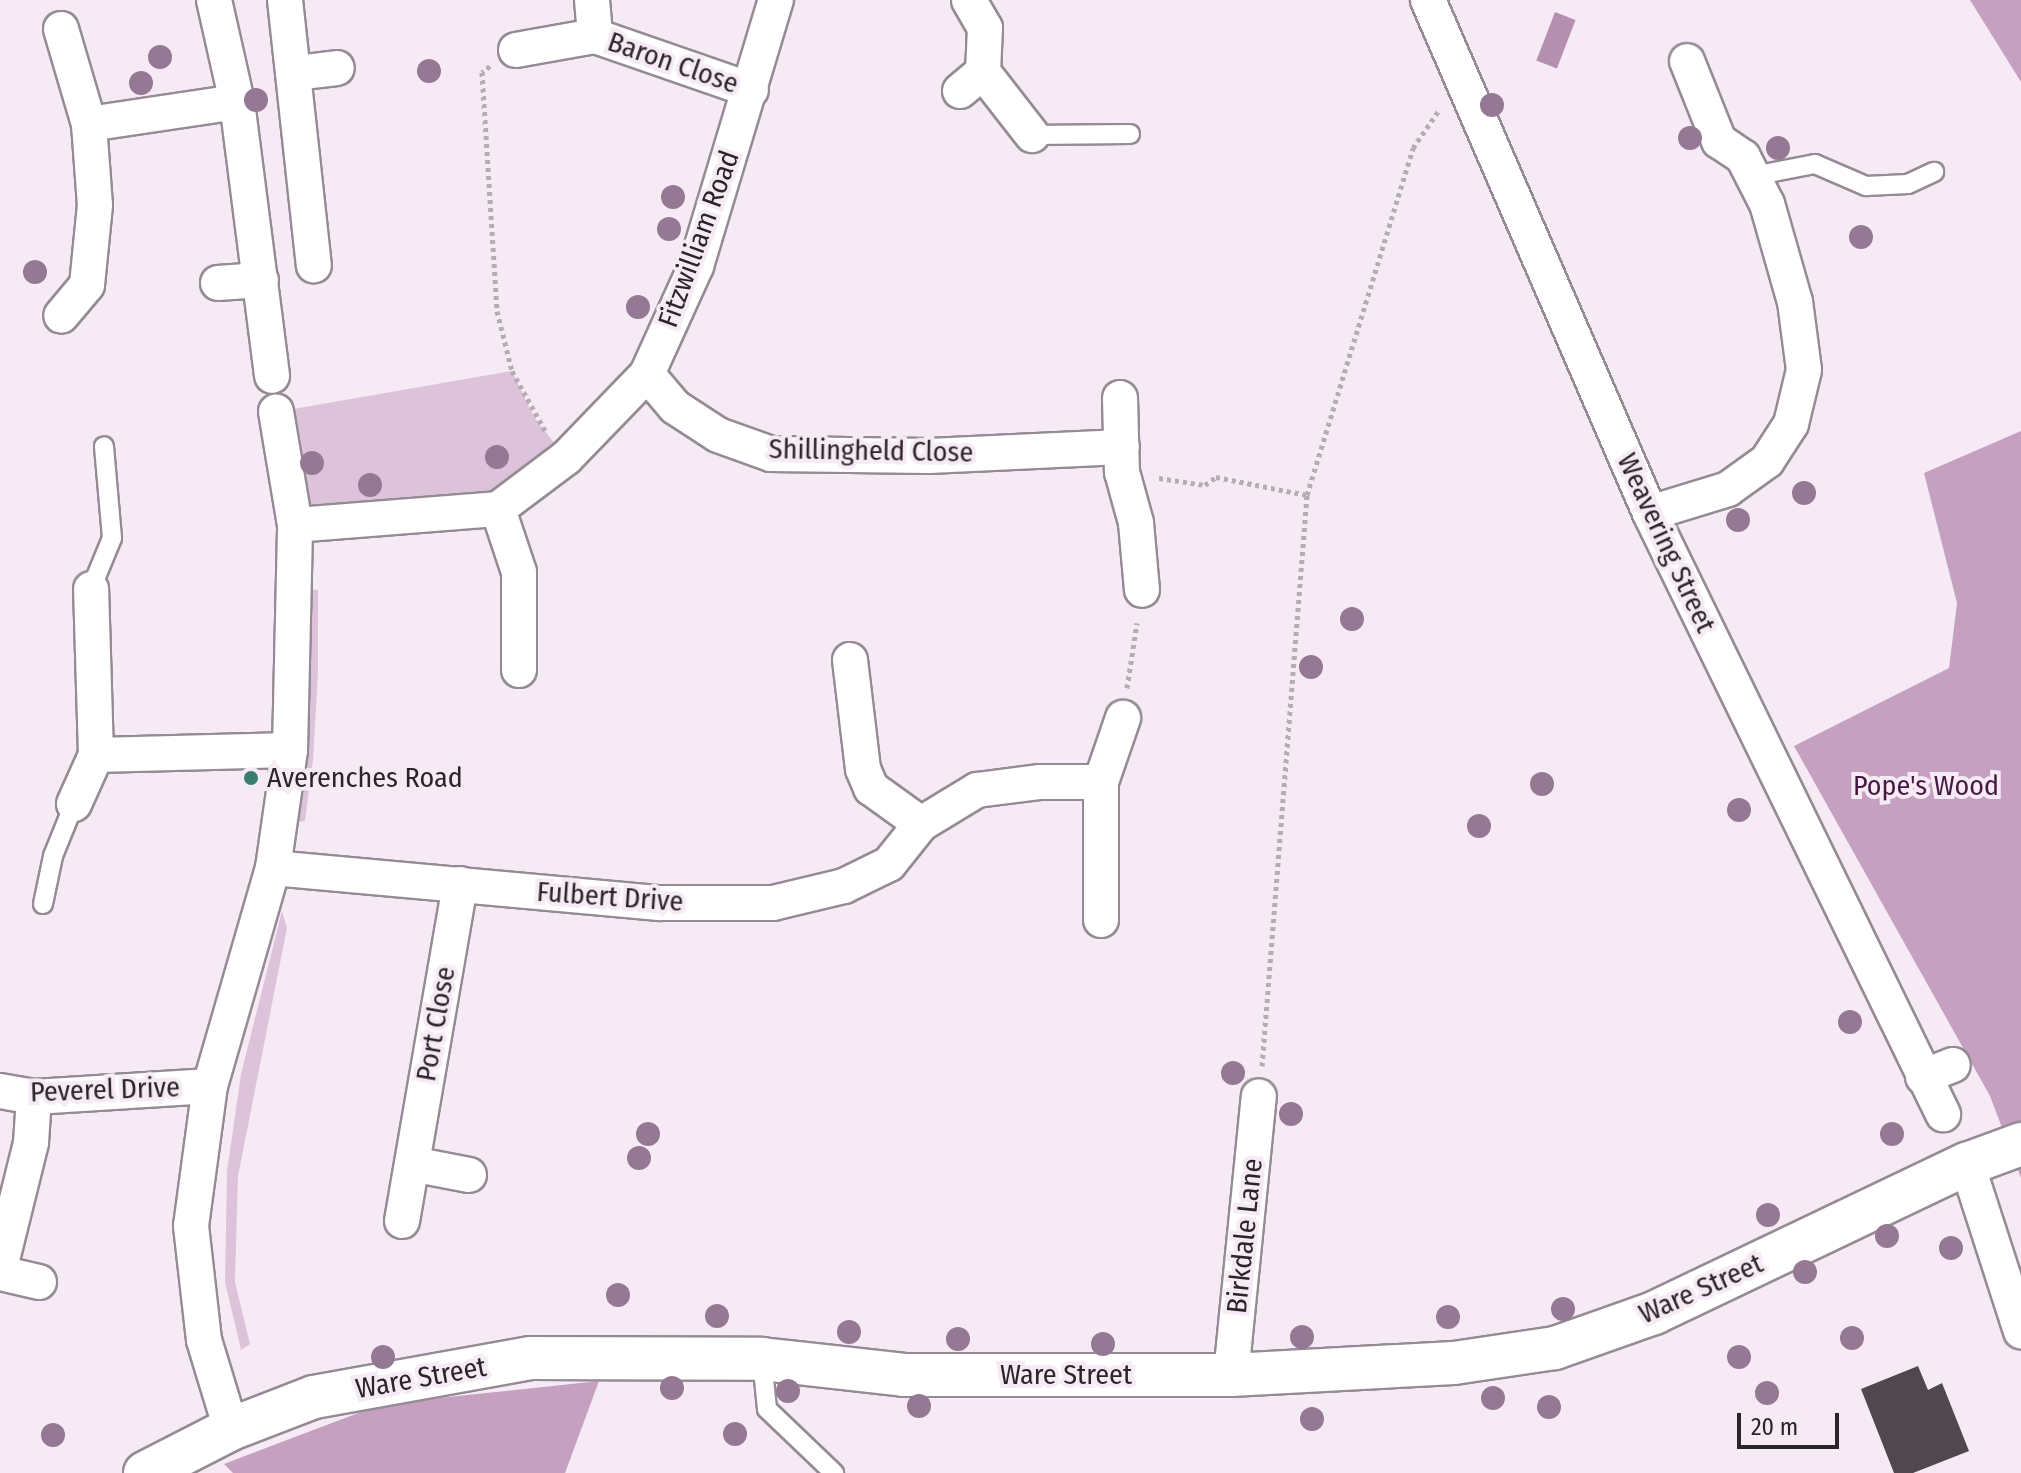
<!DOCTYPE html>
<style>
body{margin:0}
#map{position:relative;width:2021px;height:1473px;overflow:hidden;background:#f6ebf5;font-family:"Fira Sans Condensed",sans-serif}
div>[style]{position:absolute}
.green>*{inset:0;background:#dcc3d9}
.forest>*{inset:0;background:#c5a0c0}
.water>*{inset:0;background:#b48fb0;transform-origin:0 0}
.building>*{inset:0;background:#51484f}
.path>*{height:5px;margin-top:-2.5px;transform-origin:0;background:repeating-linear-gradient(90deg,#b5acb4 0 4px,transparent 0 8px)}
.roads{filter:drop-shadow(2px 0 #958b94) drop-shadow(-2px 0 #958b94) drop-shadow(0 2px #958b94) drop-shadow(0 -2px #958b94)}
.service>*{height:18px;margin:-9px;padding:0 9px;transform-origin:9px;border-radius:9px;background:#fff}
.minor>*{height:34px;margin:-17px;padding:0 17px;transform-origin:17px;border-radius:17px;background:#fff}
.tertiary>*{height:42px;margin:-21px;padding:0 21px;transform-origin:21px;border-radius:21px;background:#fff}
.trees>*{width:24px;height:24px;margin:-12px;border-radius:50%;background:#957893}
.dots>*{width:22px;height:22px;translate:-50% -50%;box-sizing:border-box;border:4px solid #f6ebf5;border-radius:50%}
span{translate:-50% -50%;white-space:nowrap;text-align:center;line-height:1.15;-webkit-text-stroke:8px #f6ebf5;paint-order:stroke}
.street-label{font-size:28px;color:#292529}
.poi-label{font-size:28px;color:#292529}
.left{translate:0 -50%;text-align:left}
.park-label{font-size:28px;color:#461943}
.scale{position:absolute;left:1737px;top:1413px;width:102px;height:36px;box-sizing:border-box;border:4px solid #292529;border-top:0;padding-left:10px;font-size:24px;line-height:28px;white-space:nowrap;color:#292529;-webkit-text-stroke:6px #f6ebf5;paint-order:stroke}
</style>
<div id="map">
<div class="green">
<div style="clip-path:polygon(512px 371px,534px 417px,566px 458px,498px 509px,295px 525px,276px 412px)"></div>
<div style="clip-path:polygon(309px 589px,318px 590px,318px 672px,313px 760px,305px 821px,298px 822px)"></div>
<div style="clip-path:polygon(282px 911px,287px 928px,238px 1176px,235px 1282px,250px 1344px,241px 1350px,225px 1282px,227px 1171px,241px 1074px)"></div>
</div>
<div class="forest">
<div style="clip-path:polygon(1970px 0,2021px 0,2021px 82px)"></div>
<div style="clip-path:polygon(2021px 431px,2021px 1178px,1990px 1096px,1794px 746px,1949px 668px,1957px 603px,1924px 473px)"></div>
<div style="clip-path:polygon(599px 1381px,565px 1473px,233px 1473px,224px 1464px,382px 1404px)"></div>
</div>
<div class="water">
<div style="left:1555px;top:12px;width:22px;height:52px;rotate:21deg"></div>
</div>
<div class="building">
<div style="clip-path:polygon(1918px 1366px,1928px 1390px,1942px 1383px,1969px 1451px,1913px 1473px,1894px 1473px,1861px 1389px)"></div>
</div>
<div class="path">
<div style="left:490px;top:66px;width:10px;rotate:143deg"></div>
<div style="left:482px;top:72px;width:239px;rotate:86.4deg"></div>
<div style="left:497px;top:311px;width:62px;rotate:76deg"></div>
<div style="left:512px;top:371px;width:70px;rotate:60.9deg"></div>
<div style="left:1159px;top:478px;width:47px;rotate:8.7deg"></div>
<div style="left:1205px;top:485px;width:14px;rotate:-36deg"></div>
<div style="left:1216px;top:477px;width:93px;rotate:11.2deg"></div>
<div style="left:1127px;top:688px;width:66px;rotate:-81.3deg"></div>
<div style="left:1262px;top:1066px;width:573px;rotate:-85.49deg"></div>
<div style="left:1307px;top:495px;width:363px;rotate:-73deg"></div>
<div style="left:1413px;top:148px;width:46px;rotate:-55.6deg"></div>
</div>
<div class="roads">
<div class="service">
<div style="left:1032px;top:135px;width:98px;rotate:-0.6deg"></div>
<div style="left:1753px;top:176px;width:63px;rotate:-11deg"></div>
<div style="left:1815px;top:164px;width:56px;rotate:23.3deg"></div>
<div style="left:1866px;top:186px;width:42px;rotate:-2.7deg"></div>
<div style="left:1908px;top:184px;width:29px;rotate:-25deg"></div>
<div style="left:91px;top:589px;width:55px;rotate:-67.6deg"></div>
<div style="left:112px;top:538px;width:92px;rotate:-95deg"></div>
<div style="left:43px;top:904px;width:49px;rotate:-78.2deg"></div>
<div style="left:53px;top:856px;width:56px;rotate:-68deg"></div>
<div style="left:762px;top:1359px;width:50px;rotate:84.3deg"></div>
<div style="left:767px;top:1409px;width:93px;rotate:43.7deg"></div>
</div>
<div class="minor">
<div style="left:214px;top:0;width:105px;rotate:77.3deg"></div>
<div style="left:237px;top:102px;width:276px;rotate:82.7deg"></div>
<div style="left:285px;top:0;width:267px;rotate:83.8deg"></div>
<div style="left:592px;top:0;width:36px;rotate:85deg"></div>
<div style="left:1428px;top:0;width:559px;rotate:66.6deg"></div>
<div style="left:1650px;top:513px;width:669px;rotate:64.01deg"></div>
<div style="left:61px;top:29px;width:99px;rotate:73.6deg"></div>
<div style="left:89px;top:124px;width:81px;rotate:85.8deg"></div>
<div style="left:95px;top:205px;width:80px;rotate:95.7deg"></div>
<div style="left:87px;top:285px;width:40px;rotate:130deg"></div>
<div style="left:516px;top:50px;width:80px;rotate:-10deg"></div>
<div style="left:595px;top:36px;width:165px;rotate:19.1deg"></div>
<div style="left:983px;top:72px;width:80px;rotate:52.1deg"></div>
<div style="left:296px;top:73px;width:41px;rotate:-7deg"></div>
<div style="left:960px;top:91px;width:30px;rotate:-40deg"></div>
<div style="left:983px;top:72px;width:44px;rotate:-87.4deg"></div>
<div style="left:985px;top:28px;width:32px;rotate:-120deg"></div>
<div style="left:89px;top:124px;width:150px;rotate:-8.5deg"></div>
<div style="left:218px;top:283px;width:43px;rotate:-4deg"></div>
<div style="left:647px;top:374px;width:43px;rotate:49.7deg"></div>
<div style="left:675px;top:407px;width:51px;rotate:33.1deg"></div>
<div style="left:718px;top:435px;width:56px;rotate:19.7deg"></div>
<div style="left:771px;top:454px;width:158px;rotate:0.7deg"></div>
<div style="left:929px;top:456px;width:193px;rotate:-2.7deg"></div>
<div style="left:1120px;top:398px;width:74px;rotate:88.5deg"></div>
<div style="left:1122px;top:472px;width:53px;rotate:74.6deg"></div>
<div style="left:1136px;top:523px;width:67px;rotate:84.9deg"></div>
<div style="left:498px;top:509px;width:66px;rotate:71.6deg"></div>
<div style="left:519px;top:572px;width:98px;rotate:90deg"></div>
<div style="left:1650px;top:513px;width:82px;rotate:-17.1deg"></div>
<div style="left:1728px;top:489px;width:48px;rotate:-35.7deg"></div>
<div style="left:1767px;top:461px;width:44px;rotate:-57deg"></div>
<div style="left:1791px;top:424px;width:56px;rotate:-76.5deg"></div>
<div style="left:1804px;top:370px;width:69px;rotate:-97.5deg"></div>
<div style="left:1795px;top:302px;width:102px;rotate:-105.9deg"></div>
<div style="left:1767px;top:204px;width:53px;rotate:-117.1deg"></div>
<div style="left:1743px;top:157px;width:29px;rotate:-146deg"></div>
<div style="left:1719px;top:141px;width:86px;rotate:-111.8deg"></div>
<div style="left:295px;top:525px;width:204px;rotate:-4.5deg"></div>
<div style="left:498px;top:509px;width:85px;rotate:-36.9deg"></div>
<div style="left:566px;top:458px;width:117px;rotate:-46deg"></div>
<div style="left:647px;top:374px;width:119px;rotate:-65.6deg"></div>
<div style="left:696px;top:266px;width:278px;rotate:-73.3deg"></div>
<div style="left:850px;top:660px;width:110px;rotate:83.2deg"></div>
<div style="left:863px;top:769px;width:21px;rotate:67deg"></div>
<div style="left:871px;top:788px;width:62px;rotate:35.8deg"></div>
<div style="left:96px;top:755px;width:194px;rotate:-1.5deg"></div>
<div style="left:74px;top:804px;width:54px;rotate:-65.8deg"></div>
<div style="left:96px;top:755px;width:166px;rotate:-91.7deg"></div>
<div style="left:273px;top:868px;width:388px;rotate:5.2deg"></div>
<div style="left:659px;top:903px;width:114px"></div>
<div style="left:773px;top:903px;width:73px;rotate:-13.5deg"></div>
<div style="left:844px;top:886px;width:50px;rotate:-26.1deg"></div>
<div style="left:889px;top:864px;width:51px;rotate:-51.3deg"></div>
<div style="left:921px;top:824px;width:66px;rotate:-31.3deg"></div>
<div style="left:977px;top:790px;width:64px;rotate:-7.2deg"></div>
<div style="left:1040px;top:782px;width:61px"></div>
<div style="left:1101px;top:920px;width:138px;rotate:-90deg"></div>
<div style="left:1101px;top:782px;width:68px;rotate:-71deg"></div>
<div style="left:1923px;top:1077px;width:32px;rotate:-22deg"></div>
<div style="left:0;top:1091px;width:35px;rotate:10deg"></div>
<div style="left:34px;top:1097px;width:176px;rotate:-3.6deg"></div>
<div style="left:412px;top:1164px;width:58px;rotate:10.9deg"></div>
<div style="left:1967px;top:1164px;width:176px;rotate:72.1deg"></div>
<div style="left:402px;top:1221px;width:342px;rotate:-80.2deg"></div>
<div style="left:0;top:1268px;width:129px;rotate:-76.1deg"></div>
<div style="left:31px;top:1143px;width:46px;rotate:-86.3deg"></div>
<div style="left:0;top:1273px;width:40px;rotate:13deg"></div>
<div style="left:1231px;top:1375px;width:280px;rotate:-84.3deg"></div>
<div style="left:231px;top:1429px;width:93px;rotate:-106.9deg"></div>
<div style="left:204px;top:1340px;width:115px;rotate:-96.5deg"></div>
<div style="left:191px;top:1226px;width:141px;rotate:-82.3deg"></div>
<div style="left:210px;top:1086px;width:227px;rotate:-73.9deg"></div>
<div style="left:273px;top:868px;width:119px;rotate:-81.8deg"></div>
<div style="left:290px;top:750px;width:225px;rotate:-88.7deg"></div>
<div style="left:295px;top:525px;width:115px;rotate:-99.5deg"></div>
</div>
<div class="tertiary">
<div style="left:145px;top:1473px;width:97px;rotate:-27.1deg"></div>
<div style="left:231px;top:1429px;width:89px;rotate:-21.1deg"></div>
<div style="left:314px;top:1397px;width:220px;rotate:-10.2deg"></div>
<div style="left:531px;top:1358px;width:231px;rotate:0.2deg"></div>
<div style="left:762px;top:1359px;width:143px;rotate:6.4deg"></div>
<div style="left:904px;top:1375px;width:327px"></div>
<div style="left:1231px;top:1375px;width:223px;rotate:-3.1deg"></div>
<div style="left:1454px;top:1363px;width:102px;rotate:-8.4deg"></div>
<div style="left:1555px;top:1348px;width:105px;rotate:-19.5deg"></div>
<div style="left:1654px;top:1313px;width:347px;rotate:-25.5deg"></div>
<div style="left:1967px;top:1164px;width:58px;rotate:-20.3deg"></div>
</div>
</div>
<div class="trees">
<div style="left:160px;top:57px"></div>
<div style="left:429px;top:71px"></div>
<div style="left:141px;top:83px"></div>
<div style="left:256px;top:100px"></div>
<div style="left:1492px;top:105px"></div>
<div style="left:1690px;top:138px"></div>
<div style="left:1778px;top:148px"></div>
<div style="left:673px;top:197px"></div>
<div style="left:669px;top:229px"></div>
<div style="left:1861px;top:237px"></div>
<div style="left:35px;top:272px"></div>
<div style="left:638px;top:307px"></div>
<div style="left:497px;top:457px"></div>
<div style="left:312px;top:463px"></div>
<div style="left:370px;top:485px"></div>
<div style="left:1804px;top:493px"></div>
<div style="left:1738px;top:520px"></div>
<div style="left:1352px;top:619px"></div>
<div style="left:1311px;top:667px"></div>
<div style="left:1542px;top:784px"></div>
<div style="left:1739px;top:810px"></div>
<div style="left:1479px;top:826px"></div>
<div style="left:1850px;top:1022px"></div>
<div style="left:1233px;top:1073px"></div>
<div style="left:1291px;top:1114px"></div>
<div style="left:648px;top:1134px"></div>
<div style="left:1892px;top:1134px"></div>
<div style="left:639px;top:1158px"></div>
<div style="left:1768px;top:1215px"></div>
<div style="left:1887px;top:1236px"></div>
<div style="left:1951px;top:1248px"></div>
<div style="left:1805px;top:1272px"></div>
<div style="left:618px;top:1295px"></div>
<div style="left:1563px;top:1309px"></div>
<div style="left:717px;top:1316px"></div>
<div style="left:1448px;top:1317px"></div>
<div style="left:849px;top:1332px"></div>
<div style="left:1302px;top:1337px"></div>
<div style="left:1852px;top:1338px"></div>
<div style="left:958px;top:1339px"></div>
<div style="left:1103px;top:1344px"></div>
<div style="left:383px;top:1357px"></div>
<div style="left:1739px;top:1357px"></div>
<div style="left:672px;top:1388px"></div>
<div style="left:788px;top:1391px"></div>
<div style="left:1767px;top:1393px"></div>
<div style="left:1493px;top:1398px"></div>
<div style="left:919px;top:1406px"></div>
<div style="left:1549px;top:1407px"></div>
<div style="left:1312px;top:1419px"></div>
<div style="left:735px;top:1434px"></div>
<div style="left:53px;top:1435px"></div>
</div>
<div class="dots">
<div style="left:251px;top:778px;background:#3a7e72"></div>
</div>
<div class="street-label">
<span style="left:673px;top:63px;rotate:19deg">Baron Close</span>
<span style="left:699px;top:239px;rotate:-70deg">Fitzwilliam Road</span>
<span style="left:871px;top:451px;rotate:1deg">Shillingheld Close</span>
<span style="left:1666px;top:543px;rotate:65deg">Weavering Street</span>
<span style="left:610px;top:897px;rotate:4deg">Fulbert Drive</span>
<span style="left:436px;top:1024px;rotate:-80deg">Port Close</span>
<span style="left:105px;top:1090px;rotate:-2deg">Peverel Drive</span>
<span style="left:1245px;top:1236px;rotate:-84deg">Birkdale Lane</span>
<span style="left:1701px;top:1289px;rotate:-24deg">Ware Street</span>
<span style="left:1066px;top:1375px">Ware Street</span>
<span style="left:421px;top:1378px;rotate:-10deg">Ware Street</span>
</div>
<div class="poi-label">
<span class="left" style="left:267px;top:778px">Averenches Road</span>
</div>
<div class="park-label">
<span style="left:1926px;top:786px">Pope's Wood</span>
</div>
<div class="scale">20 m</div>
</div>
